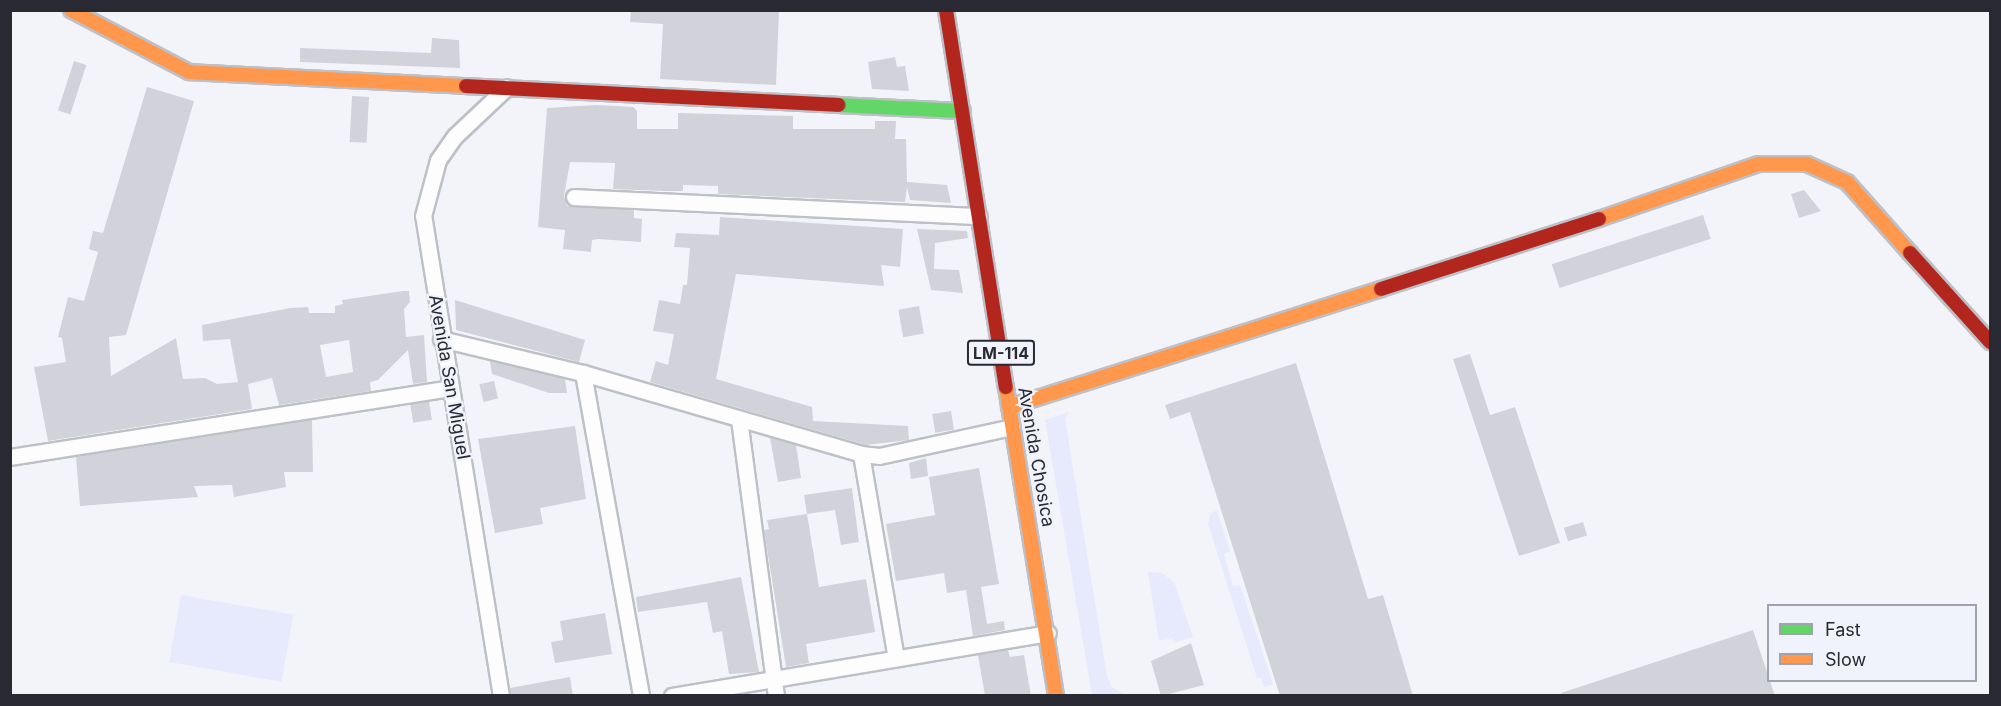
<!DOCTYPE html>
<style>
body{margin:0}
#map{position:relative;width:2001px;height:706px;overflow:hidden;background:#f3f4f9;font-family:Inter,sans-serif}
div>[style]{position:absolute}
.green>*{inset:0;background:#e7eafc;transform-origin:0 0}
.building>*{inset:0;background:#d2d3da;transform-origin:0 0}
.roads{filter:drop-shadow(2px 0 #bec0c7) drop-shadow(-2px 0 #bec0c7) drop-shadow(0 2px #bec0c7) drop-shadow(0 -2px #bec0c7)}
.street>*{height:15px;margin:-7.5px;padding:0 7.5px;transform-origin:7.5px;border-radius:7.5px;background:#fdfdfe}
.fast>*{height:14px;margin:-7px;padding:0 7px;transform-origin:7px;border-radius:7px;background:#63d668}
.slow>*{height:14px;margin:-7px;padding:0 7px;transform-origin:7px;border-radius:7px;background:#ff974d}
.jam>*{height:14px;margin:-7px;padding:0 7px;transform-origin:7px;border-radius:7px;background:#b3261e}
span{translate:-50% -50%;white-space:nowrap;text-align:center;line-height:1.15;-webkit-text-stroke:4.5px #f0f2fc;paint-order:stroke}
.shield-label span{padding:2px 4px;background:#f0f2fc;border:2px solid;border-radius:4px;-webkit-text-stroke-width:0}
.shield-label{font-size:16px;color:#282933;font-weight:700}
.street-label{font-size:18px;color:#282933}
.frame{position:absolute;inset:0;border:12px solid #282933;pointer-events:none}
.legend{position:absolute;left:1767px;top:604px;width:210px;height:78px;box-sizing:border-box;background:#f0f2fc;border:2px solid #a0a2ac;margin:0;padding:8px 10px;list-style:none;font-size:18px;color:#282933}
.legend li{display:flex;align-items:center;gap:12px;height:30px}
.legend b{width:30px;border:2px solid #a0a2ac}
</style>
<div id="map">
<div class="green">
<div style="clip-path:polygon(1069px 412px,1065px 419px,1107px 676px,1112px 687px,1125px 695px,1092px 695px,1045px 420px)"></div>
<div style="clip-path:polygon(1217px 510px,1230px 551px,1224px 554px,1233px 586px,1240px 585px,1273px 684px,1264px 687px,1261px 678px,1257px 678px,1208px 524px,1210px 514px)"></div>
<div style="clip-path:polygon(1148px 572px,1162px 573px,1174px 582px,1193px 637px,1174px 643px,1173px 638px,1159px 641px)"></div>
<div style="left:181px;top:595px;width:114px;height:68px;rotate:10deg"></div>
</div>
<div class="building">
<div style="clip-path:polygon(631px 10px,779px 10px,776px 85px,660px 79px,663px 24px,630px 22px)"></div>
<div style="clip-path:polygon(432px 38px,459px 40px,460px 68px,300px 62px,300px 48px,431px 53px)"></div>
<div style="clip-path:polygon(895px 57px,897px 67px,905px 66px,909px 91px,872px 89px,868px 62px)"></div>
<div style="left:74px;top:61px;width:13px;height:52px;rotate:18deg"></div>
<div style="clip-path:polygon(evenodd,147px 87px,194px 101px,126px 335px,109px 337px,111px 376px,176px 338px,183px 379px,205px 378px,217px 384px,238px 382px,230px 339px,203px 341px,202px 325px,290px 308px,308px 307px,309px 313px,335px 313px,335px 306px,343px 304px,342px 300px,403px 291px,409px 291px,410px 302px,404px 309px,406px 337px,424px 335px,427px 382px,413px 384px,408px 350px,378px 380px,370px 382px,371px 391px,279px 405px,272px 378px,248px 384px,252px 409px,48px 441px,34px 367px,66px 362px,62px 338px,58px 337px,68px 297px,84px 301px,98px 252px,89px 249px,93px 231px,103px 233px,147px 87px,349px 340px,353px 372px,326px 377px,320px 345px,349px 340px)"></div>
<div style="left:352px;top:96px;width:17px;height:46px;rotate:3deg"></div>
<div style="clip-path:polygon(596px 105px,633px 107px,637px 111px,637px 129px,678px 129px,678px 113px,793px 116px,793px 129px,875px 129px,875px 121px,896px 121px,895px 139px,906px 139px,907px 182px,947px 185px,951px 203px,910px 200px,907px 187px,905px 202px,718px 194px,718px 186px,683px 185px,683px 191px,664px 191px,613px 189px,615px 163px,570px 162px,564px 196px,567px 206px,634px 210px,634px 218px,642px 219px,641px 242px,598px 239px,592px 240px,591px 252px,563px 249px,565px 230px,538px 227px,547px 108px)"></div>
<div style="clip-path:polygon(1804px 190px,1821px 211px,1799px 218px,1791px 194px)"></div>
<div style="left:1703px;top:215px;width:25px;height:159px;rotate:72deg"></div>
<div style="clip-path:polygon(720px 217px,903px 229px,900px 267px,881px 265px,884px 286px,736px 274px,716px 379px,812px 407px,813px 421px,908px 426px,909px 440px,866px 445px,650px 382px,656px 361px,668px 365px,674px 334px,653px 331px,659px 300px,680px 304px,683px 285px,687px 285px,690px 248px,674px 247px,676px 233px,719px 235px)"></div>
<div style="clip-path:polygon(917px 229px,967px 231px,968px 238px,935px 243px,934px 269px,959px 270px,963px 293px,931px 290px)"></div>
<div style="clip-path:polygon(455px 300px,585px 340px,579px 362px,456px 330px)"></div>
<div style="left:919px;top:306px;width:28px;height:21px;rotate:80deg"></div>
<div style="clip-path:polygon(1470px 354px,1490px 415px,1515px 407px,1560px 543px,1519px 556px,1453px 359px)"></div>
<div style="clip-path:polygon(490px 361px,565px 379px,567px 393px,549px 393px,492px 374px)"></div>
<div style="clip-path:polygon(1296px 363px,1368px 599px,1383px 595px,1413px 696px,1280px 696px,1190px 412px,1170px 419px,1165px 405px)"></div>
<div style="left:494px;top:381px;width:18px;height:15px;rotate:77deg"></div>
<div style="left:429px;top:401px;width:19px;height:19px;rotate:81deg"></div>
<div style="left:951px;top:411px;width:19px;height:19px;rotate:81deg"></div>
<div style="clip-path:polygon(312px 420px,313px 472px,284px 472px,286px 487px,234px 497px,232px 485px,194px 486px,198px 497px,80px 506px,76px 457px)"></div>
<div style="clip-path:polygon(575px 426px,586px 499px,540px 508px,543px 524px,495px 533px,478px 439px)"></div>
<div style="clip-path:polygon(770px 438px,796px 445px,801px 478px,778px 482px)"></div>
<div style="clip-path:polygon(926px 458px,928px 476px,911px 479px,909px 463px)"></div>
<div style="clip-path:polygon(979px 468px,999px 584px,981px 587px,987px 624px,1004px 621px,1005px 630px,973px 636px,966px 590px,947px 593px,944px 573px,896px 581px,886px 524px,935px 515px,929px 477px)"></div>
<div style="clip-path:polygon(852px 488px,859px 542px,841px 545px,835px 510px,807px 514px,804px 495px)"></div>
<div style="clip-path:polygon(807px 514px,819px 587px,866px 579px,875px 632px,806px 644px,809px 663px,786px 667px,764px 530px,769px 529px,767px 520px)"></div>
<div style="left:1583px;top:522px;width:14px;height:20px;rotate:73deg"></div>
<div style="clip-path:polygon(741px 577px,759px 672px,729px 674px,722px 631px,713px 633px,707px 602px,638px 612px,636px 597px)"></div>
<div style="clip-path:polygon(605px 613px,612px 654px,555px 663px,551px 642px,563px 640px,560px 621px)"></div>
<div style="clip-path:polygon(1753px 630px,1775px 696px,1562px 696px,1561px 693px)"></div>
<div style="clip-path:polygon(1191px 643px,1204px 685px,1161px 696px,1151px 661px)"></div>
<div style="clip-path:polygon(1008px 650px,1010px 657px,1024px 655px,1031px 696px,985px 696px,978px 655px)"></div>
<div style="clip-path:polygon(570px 677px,573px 696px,511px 696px,510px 688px)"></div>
</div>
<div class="roads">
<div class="street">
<div style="left:574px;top:197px;width:405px;rotate:2.7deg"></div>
<div style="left:441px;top:339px;width:146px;rotate:13.5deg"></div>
<div style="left:583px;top:373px;width:290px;rotate:16.2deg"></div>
<div style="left:861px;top:454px;width:18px;rotate:6deg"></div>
<div style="left:879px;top:456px;width:136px;rotate:-12.3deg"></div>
<div style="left:583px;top:373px;width:328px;rotate:79.8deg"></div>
<div style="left:739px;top:419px;width:279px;rotate:82.4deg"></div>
<div style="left:861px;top:454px;width:207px;rotate:80.3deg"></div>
<div style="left:10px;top:457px;width:446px;rotate:-8.9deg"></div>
<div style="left:501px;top:696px;width:486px;rotate:-99.2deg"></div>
<div style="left:423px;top:216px;width:58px;rotate:-75deg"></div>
<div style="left:438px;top:160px;width:29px;rotate:-55deg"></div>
<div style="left:455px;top:136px;width:71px;rotate:-43.3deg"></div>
<div style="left:672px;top:696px;width:381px;rotate:-9.5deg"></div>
</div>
<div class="fast">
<div style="left:839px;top:105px;width:124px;rotate:2.8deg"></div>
</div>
<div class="slow">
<div style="left:71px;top:10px;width:133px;rotate:27.7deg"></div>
<div style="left:189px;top:72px;width:277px;rotate:2.9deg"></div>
<div style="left:1599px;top:219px;width:169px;rotate:-19deg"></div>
<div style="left:1759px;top:164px;width:48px"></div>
<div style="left:1807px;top:164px;width:44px;rotate:24.2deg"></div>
<div style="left:1847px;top:182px;width:95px;rotate:48.4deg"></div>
<div style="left:1006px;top:387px;width:313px;rotate:80.8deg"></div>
<div style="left:1009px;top:407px;width:390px;rotate:-17.6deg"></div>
</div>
<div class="jam">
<div style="left:946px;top:10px;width:382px;rotate:81deg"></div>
<div style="left:466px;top:86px;width:373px;rotate:2.9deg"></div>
<div style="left:1910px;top:253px;width:120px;rotate:48deg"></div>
<div style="left:1381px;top:289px;width:229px;rotate:-17.8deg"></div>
</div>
</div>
<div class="shield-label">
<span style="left:1001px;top:353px">LM-114</span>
</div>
<div class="street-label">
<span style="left:449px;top:377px;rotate:80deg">Avenida San Miguel</span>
<span style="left:1036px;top:457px;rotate:80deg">Avenida Chosica</span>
</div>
<div class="frame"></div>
<ul class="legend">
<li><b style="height:8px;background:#63d668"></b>Fast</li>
<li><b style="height:8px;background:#ff974d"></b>Slow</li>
</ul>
</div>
